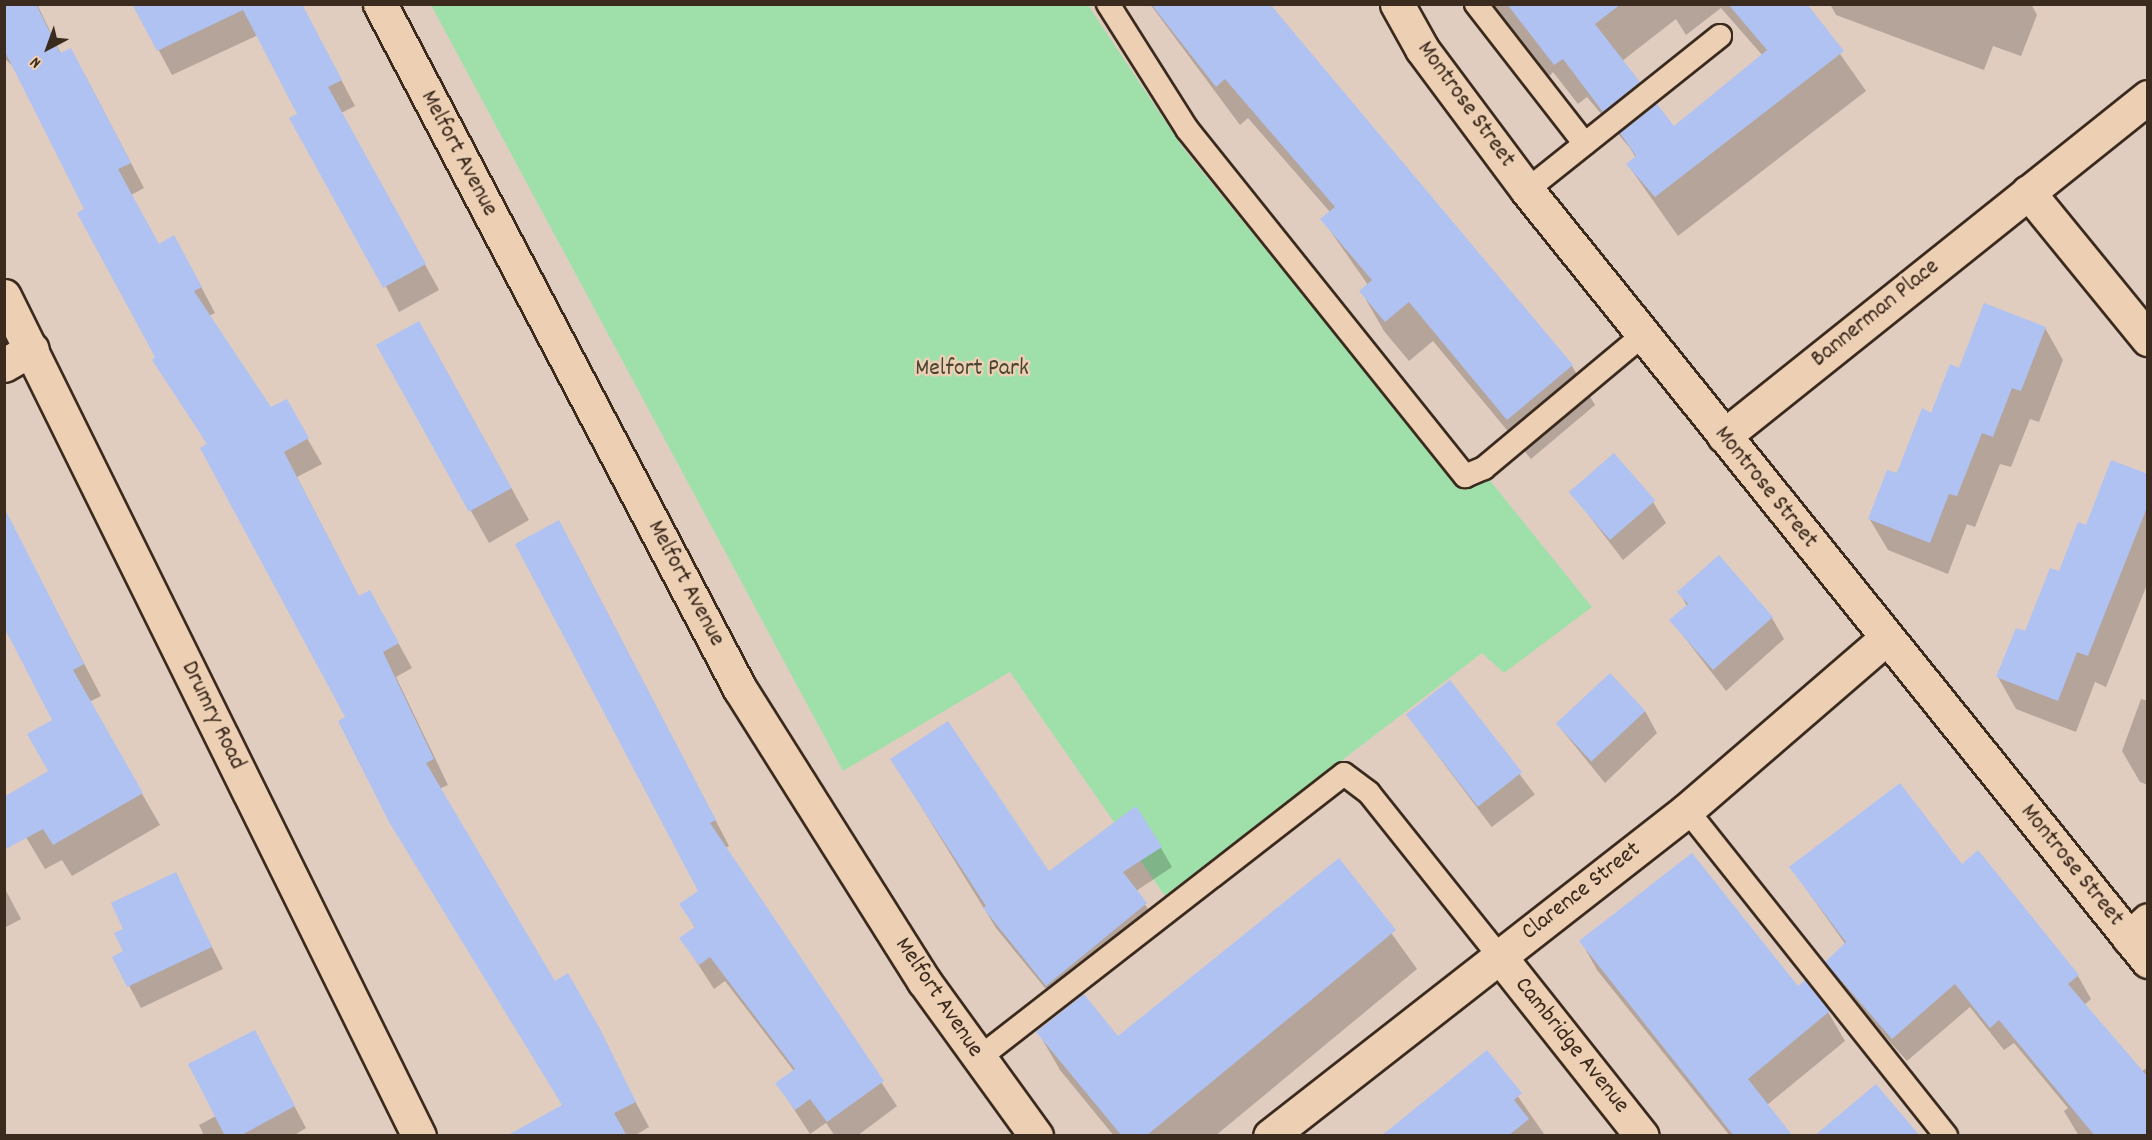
<!DOCTYPE html>
<style>
body{margin:0}
#map{position:relative;width:2152px;height:1140px;overflow:hidden;background:#e1cdc0;font-family:Dekko,sans-serif}
div>[style]{position:absolute}
.green>*{inset:0;background:#9fe0aa}
.shadow>*{inset:0;background:#0003;transform-origin:0 0}
.building>*{inset:0;background:#b0c2f1;transform-origin:0 0}
.roads{filter:drop-shadow(2px 0 #3b2a1e) drop-shadow(-2px 0 #3b2a1e) drop-shadow(0 2px #3b2a1e) drop-shadow(0 -2px #3b2a1e)}
.service>*{height:22px;margin:-11px;padding:0 11px;transform-origin:11px;border-radius:11px;background:#edd0b4}
.minor>*{height:33px;margin:-16.5px;padding:0 16.5px;transform-origin:16.5px;border-radius:16.5px;background:#edd0b4}
.tertiary>*{height:33px;margin:-16.5px;padding:0 16.5px;transform-origin:16.5px;border-radius:16.5px;background:#edd0b4}
.secondary>*{height:33px;margin:-16.5px;padding:0 16.5px;transform-origin:16.5px;border-radius:16.5px;background:#edd0b4}
span{translate:-50% -50%;white-space:nowrap;text-align:center;line-height:1.15;-webkit-text-stroke:5px #edd0b4;paint-order:stroke}
.street-label{font-size:24px;color:#3b2a1e}
.park-label{font-size:24px;color:#4a4533}
.frame{position:absolute;inset:0;border:6px solid #3b2a1e;pointer-events:none}
.north{position:absolute;left:18px;top:18px;width:60px;height:60px;-webkit-text-stroke:4px #edd0b4;paint-order:stroke;rotate:221deg;font-size:16px;font-weight:700;line-height:24px;text-align:center;color:#3b2a1e}
.north::after{content:'';display:block;margin:auto;width:21px;height:27px;background:#3b2a1e;clip-path:polygon(50% 0,100% 100%,50% 72%,0 100%)}
</style>
<div id="map">
<div class="green">
<div style="clip-path:polygon(431px 5px,1088px 5px,1183px 148px,1462px 490px,1488px 478px,1592px 607px,1504px 673px,1482px 653px,1165px 896px,1010px 672px,843px 771px)"></div>
</div>
<div class="shadow">
<div style="clip-path:polygon(4px 4px,37px 4px,61px 54px,85px 75px,144px 188px,131px 195px,159px 245px,188px 262px,215px 313px,209px 316px,271px 409px,300px 426px,322px 464px,297px 477px,359px 597px,384px 617px,412px 668px,396px 677px,448px 785px,439px 789px,554px 983px,567px 975px,649px 1127px,634px 1136px,546px 1136px,563px 1106px,347px 718px,208px 445px,154px 360px,157px 357px,86px 210px,15px 68px,4px 58px)"></div>
<div style="clip-path:polygon(134px 4px,301px 4px,355px 106px,341px 113px,439px 290px,399px 312px,258px 35px,172px 75px)"></div>
<div style="clip-path:polygon(1150px 4px,1268px 4px,1572px 366px,1595px 405px,1531px 459px,1433px 341px,1409px 361px,1384px 331px,1361px 291px,1368px 285px,1322px 219px,1330px 212px,1248px 118px,1240px 125px)"></div>
<div style="clip-path:polygon(evenodd,1485px 4px,1805px 4px,1866px 91px,1678px 236px,1628px 165px,1636px 158px,1630px 148px,1587px 97px,1578px 104px,1553px 72px,1547px 79px,1485px 4px,1721px 8px,1763px 56px,1674px 128px,1622px 61px,1676px 19px,1686px 35px,1721px 8px)"></div>
<div style="clip-path:polygon(1830px 4px,2031px 4px,2037px 15px,2021px 56px,1993px 46px,1984px 70px,1836px 15px)"></div>
<div style="clip-path:polygon(2045px 328px,2063px 360px,2039px 422px,2030px 419px,2011px 467px,2000px 464px,1975px 527px,1967px 524px,1948px 574px,1888px 550px,1869px 518px,1960px 370px)"></div>
<div style="clip-path:polygon(378px 345px,437px 354px,529px 520px,489px 543px)"></div>
<div style="clip-path:polygon(2148px 476px,2148px 582px,2106px 687px,2095px 682px,2076px 732px,2016px 709px,1998px 677px,2060px 573px)"></div>
<div style="clip-path:polygon(1571px 492px,1653px 502px,1666px 523px,1623px 560px)"></div>
<div style="clip-path:polygon(4px 510px,101px 696px,89px 702px,160px 825px,72px 876px,62px 860px,45px 869px,4px 800px,50px 772px,54px 721px)"></div>
<div style="clip-path:polygon(573px 547px,729px 846px,725px 848px,897px 1106px,857px 1136px,835px 1136px,826px 1123px,810px 1134px,777px 1083px,794px 1071px,725px 981px,714px 989px,681px 938px,695px 928px,681px 904px,700px 892px)"></div>
<div style="clip-path:polygon(1679px 592px,1772px 618px,1784px 639px,1726px 691px,1671px 620px,1687px 606px)"></div>
<div style="left:1450px;top:682px;width:141px;height:54px;rotate:53deg"></div>
<div style="clip-path:polygon(2141px 699px,2148px 701px,2148px 785px,2140px 782px,2122px 751px)"></div>
<div style="clip-path:polygon(1645px 711px,1657px 733px,1605px 783px,1558px 725px)"></div>
<div style="clip-path:polygon(892px 759px,1048px 873px,1161px 848px,1172px 867px,1136px 891px,1158px 924px,1059px 1005px,996px 928px)"></div>
<div style="clip-path:polygon(1339px 860px,1417px 969px,1215px 1136px,1114px 1136px,1060px 1070px,1038px 1032px,1118px 1038px)"></div>
<div style="clip-path:polygon(1961px 866px,2078px 976px,2091px 999px,2084px 1005px,2141px 1072px,2148px 1067px,2148px 1136px,2079px 1136px,2064px 1111px,2068px 1108px,2014px 1043px,2004px 1050px,1970px 1007px,1907px 1061px,1840px 986px,1827px 962px,1846px 945px,1791px 868px)"></div>
<div style="clip-path:polygon(175px 874px,223px 969px,141px 1008px,114px 957px,125px 952px,125px 929px)"></div>
<div style="clip-path:polygon(4px 887px,21px 919px,4px 928px)"></div>
<div style="clip-path:polygon(1581px 941px,1798px 989px,1828px 1012px,1845px 1041px,1767px 1105px,1791px 1136px,1730px 1136px,1597px 970px)"></div>
<div style="clip-path:polygon(1487px 1052px,1544px 1134px,1384px 1136px)"></div>
<div style="clip-path:polygon(266px 1053px,306px 1128px,293px 1136px,199px 1136px,203px 1133px,199px 1125px,216px 1116px)"></div>
</div>
<div class="building">
<div style="clip-path:polygon(4px 4px,36px 4px,60px 53px,71px 48px,131px 163px,118px 169px,159px 244px,174px 235px,202px 287px,194px 291px,271px 407px,287px 399px,309px 438px,284px 452px,359px 596px,370px 590px,399px 643px,383px 652px,434px 759px,426px 763px,555px 981px,568px 973px,600px 1029px,636px 1102px,614px 1113px,627px 1136px,506px 1136px,562px 1105px,389px 822px,338px 721px,345px 717px,200px 448px,207px 444px,152px 360px,155px 357px,77px 213px,84px 209px,4px 50px)"></div>
<div style="clip-path:polygon(132px 4px,302px 4px,342px 80px,328px 87px,426px 264px,383px 288px,289px 118px,297px 114px,243px 10px,157px 51px)"></div>
<div style="clip-path:polygon(1151px 4px,1270px 4px,1573px 365px,1507px 420px,1409px 302px,1385px 322px,1359px 291px,1372px 280px,1320px 219px,1335px 207px,1225px 79px,1216px 87px)"></div>
<div style="clip-path:polygon(1507px 4px,1621px 4px,1595px 24px,1640px 82px,1603px 112px,1563px 59px,1554px 65px)"></div>
<div style="clip-path:polygon(1728px 4px,1807px 4px,1844px 51px,1655px 197px,1626px 164px,1636px 156px,1620px 133px,1657px 104px,1674px 126px,1767px 50px)"></div>
<div style="clip-path:polygon(1984px 303px,2046px 327px,2021px 391px,2012px 388px,1993px 437px,1982px 433px,1957px 496px,1949px 494px,1930px 543px,1868px 519px,1887px 470px,1897px 473px,1922px 408px,1931px 413px,1950px 364px,1959px 368px)"></div>
<div style="left:419px;top:321px;width:191px;height:49px;rotate:61deg"></div>
<div style="left:1614px;top:453px;width:63px;height:60px;rotate:49deg"></div>
<div style="clip-path:polygon(2111px 460px,2148px 474px,2148px 505px,2088px 656px,2077px 652px,2058px 701px,1996px 677px,2016px 628px,2025px 631px,2050px 568px,2059px 571px,2078px 522px,2086px 525px)"></div>
<div style="clip-path:polygon(4px 507px,84px 664px,73px 670px,143px 793px,53px 845px,43px 829px,4px 850px,4px 797px,48px 771px,27px 734px,52px 720px,4px 627px)"></div>
<div style="clip-path:polygon(559px 520px,716px 820px,710px 823px,884px 1081px,827px 1122px,810px 1099px,795px 1110px,775px 1083px,795px 1069px,710px 957px,699px 965px,679px 938px,695px 927px,679px 904px,698px 891px,515px 544px)"></div>
<div style="clip-path:polygon(1719px 555px,1773px 617px,1713px 670px,1669px 620px,1688px 604px,1677px 592px)"></div>
<div style="left:1610px;top:673px;width:52px;height:74px;rotate:47deg"></div>
<div style="left:1450px;top:680px;width:117px;height:56px;rotate:52deg"></div>
<div style="clip-path:polygon(948px 721px,1049px 871px,1136px 806px,1162px 847px,1123px 872px,1147px 903px,1046px 986px,983px 908px,986px 906px,890px 759px)"></div>
<div style="clip-path:polygon(1900px 783px,1962px 864px,1978px 850px,2079px 975px,2068px 984px,2148px 1077px,2148px 1136px,2095px 1136px,1999px 1020px,1990px 1028px,1955px 984px,1892px 1039px,1825px 962px,1846px 942px,1789px 867px)"></div>
<div style="clip-path:polygon(1692px 853px,1798px 986px,1805px 980px,1830px 1011px,1748px 1079px,1793px 1136px,1734px 1136px,1579px 941px)"></div>
<div style="clip-path:polygon(1339px 858px,1396px 930px,1146px 1136px,1122px 1136px,1036px 1032px,1084px 994px,1118px 1036px)"></div>
<div style="clip-path:polygon(176px 872px,212px 947px,127px 987px,112px 957px,123px 951px,114px 933px,123px 929px,111px 903px)"></div>
<div style="clip-path:polygon(255px 1030px,295px 1106px,240px 1136px,225px 1136px,188px 1064px)"></div>
<div style="clip-path:polygon(1487px 1050px,1522px 1093px,1514px 1100px,1529px 1119px,1508px 1136px,1381px 1136px)"></div>
<div style="clip-path:polygon(1876px 1084px,1920px 1136px,1814px 1136px)"></div>
</div>
<div class="roads">
<div class="service">
<div style="left:1108px;top:4px;width:148px;rotate:57.7deg"></div>
<div style="left:1187px;top:129px;width:445px;rotate:51.3deg"></div>
<div style="left:1465px;top:476px;width:21px;rotate:-23deg"></div>
<div style="left:1484px;top:468px;width:207px;rotate:-39.9deg"></div>
<div style="left:1476px;top:4px;width:177px;rotate:52.1deg"></div>
<div style="left:1527px;top:190px;width:247px;rotate:-38.6deg"></div>
<div style="left:1687px;top:810px;width:416px;rotate:51.5deg"></div>
<div style="left:979px;top:1058px;width:462px;rotate:-37.9deg"></div>
<div style="left:1344px;top:774px;width:31px;rotate:37deg"></div>
<div style="left:1369px;top:793px;width:210px;rotate:51.4deg"></div>
</div>
<div class="minor">
<div style="left:380px;top:4px;width:774px;rotate:62.28deg"></div>
<div style="left:740px;top:689px;width:345px;rotate:57.8deg"></div>
<div style="left:924px;top:981px;width:191px;rotate:54.1deg"></div>
<div style="left:2028px;top:192px;width:190px;rotate:50.8deg"></div>
<div style="left:4px;top:365px;width:32px;rotate:-30deg"></div>
<div style="left:1724px;top:436px;width:543px;rotate:-38.64deg"></div>
<div style="left:2129px;top:938px;width:26px;rotate:-43deg"></div>
<div style="left:1500px;top:957px;width:228px;rotate:51.6deg"></div>
<div style="left:1270px;top:1136px;width:529px;rotate:-38.02deg"></div>
<div style="left:1687px;top:810px;width:263px;rotate:-40.8deg"></div>
</div>
<div class="tertiary">
<div style="left:1397px;top:4px;width:51px;rotate:60.9deg"></div>
<div style="left:1422px;top:49px;width:176px;rotate:53.3deg"></div>
<div style="left:1527px;top:190px;width:990px;rotate:51.15deg"></div>
</div>
<div class="secondary">
<div style="left:4px;top:296px;width:937px;rotate:63.71deg"></div>
</div>
</div>
<div class="street-label">
<span style="left:1465px;top:105px;rotate:54deg">Montrose Street</span>
<span style="left:458px;top:154px;rotate:62deg">Melfort Avenue</span>
<span style="left:1876px;top:314px;rotate:-39deg">Bannerman Place</span>
<span style="left:1765px;top:488px;rotate:51deg">Montrose Street</span>
<span style="left:685px;top:584px;rotate:62deg">Melfort Avenue</span>
<span style="left:212px;top:716px;rotate:64deg">Drumry Road</span>
<span style="left:2071px;top:866px;rotate:51deg">Montrose Street</span>
<span style="left:1582px;top:892px;rotate:-38deg">Clarence Street</span>
<span style="left:938px;top:998px;rotate:56deg">Melfort Avenue</span>
<span style="left:1571px;top:1046px;rotate:51deg">Cambridge Avenue</span>
</div>
<div class="park-label">
<span style="left:972px;top:370px">Melfort Park</span>
</div>
<div class="frame"></div>
<div class="north">N</div>
</div>
